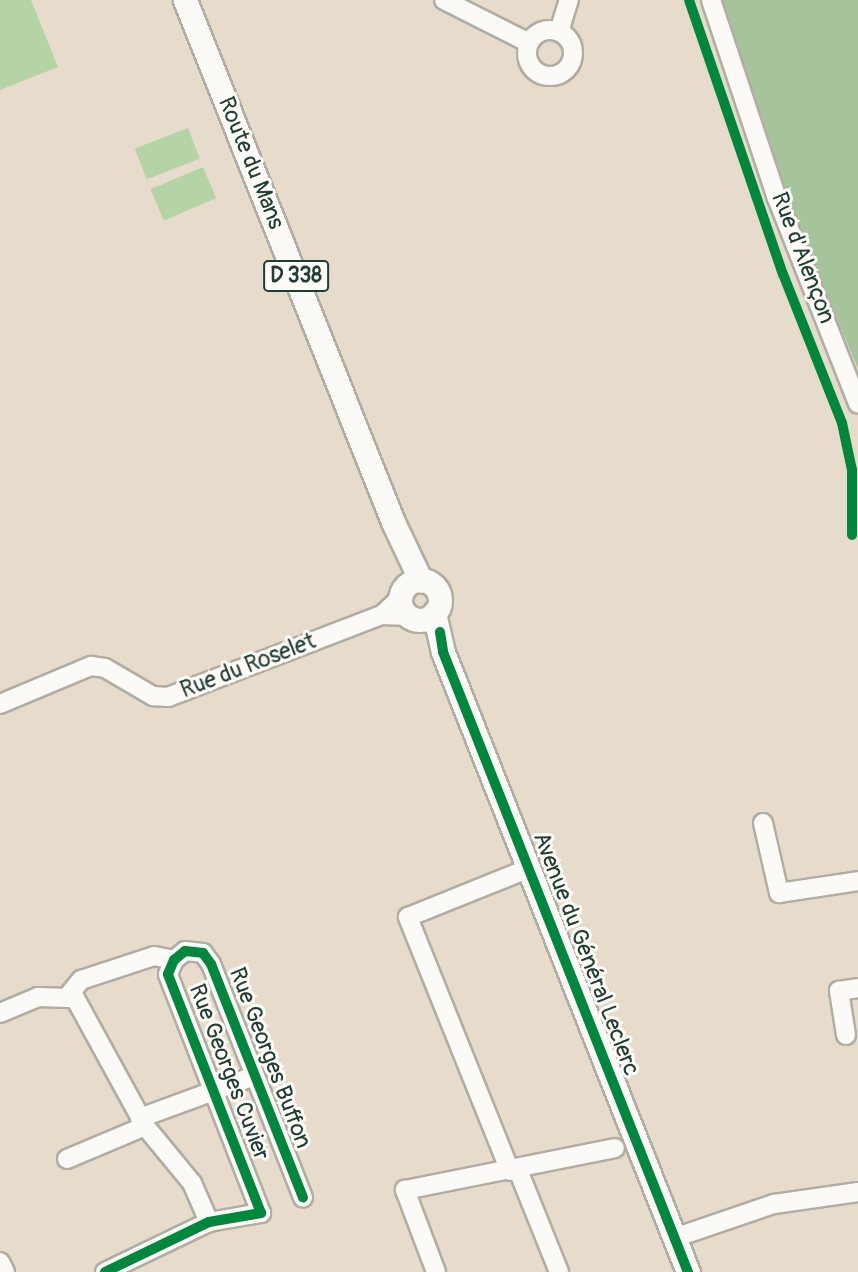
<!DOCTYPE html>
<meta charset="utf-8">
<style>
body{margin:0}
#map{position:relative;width:858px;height:1272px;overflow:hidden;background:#e7dbcb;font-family:Pangolin,sans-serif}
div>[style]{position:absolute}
.green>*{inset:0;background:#b4d4a6;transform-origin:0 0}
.forest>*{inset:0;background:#a6c49b}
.roads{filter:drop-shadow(2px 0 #b1ada2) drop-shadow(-2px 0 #b1ada2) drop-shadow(0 2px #b1ada2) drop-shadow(0 -2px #b1ada2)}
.minor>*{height:18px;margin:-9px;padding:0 9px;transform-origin:9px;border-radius:9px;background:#fbfaf7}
.minor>.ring{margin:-9px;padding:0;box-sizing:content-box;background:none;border:18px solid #fbfaf7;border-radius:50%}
.major>*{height:23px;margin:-11.5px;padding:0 11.5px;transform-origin:11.5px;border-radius:11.5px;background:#fbfaf7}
.major>.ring{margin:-11.5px;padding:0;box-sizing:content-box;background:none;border:23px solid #fbfaf7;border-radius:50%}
.cycleway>*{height:10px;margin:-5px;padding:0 5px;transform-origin:5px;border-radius:5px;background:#00873e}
span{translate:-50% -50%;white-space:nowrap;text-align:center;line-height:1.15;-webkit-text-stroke:6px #fdfcf7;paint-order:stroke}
.shield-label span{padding:2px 5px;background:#fdfcf7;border:2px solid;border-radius:5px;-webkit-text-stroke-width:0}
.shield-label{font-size:21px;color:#1f3d34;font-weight:700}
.street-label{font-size:23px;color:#1f3d34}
</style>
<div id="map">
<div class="green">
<div style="clip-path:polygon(0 0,31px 0,58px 67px,0 90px)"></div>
<div style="left:188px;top:128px;width:33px;height:57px;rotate:69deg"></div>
<div style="left:203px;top:167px;width:34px;height:57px;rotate:67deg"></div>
</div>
<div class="forest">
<div style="clip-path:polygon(721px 0,858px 0,858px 369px,784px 192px)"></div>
</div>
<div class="roads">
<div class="minor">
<div style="left:444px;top:0;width:95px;rotate:26.8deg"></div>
<div style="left:711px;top:0;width:209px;rotate:71.6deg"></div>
<div style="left:777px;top:198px;width:221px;rotate:68.5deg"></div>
<div class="ring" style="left:527px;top:30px;width:28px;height:28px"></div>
<div style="left:559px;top:32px;width:34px;rotate:-73deg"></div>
<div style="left:382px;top:615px;width:27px;rotate:2deg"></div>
<div style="left:0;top:704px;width:99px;rotate:-22.7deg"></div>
<div style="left:91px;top:666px;width:14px;rotate:8deg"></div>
<div style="left:105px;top:668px;width:56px;rotate:30.3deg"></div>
<div style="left:153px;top:696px;width:15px;rotate:4deg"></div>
<div style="left:168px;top:697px;width:229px;rotate:-21deg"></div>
<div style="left:382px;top:615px;width:25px;rotate:-43deg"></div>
<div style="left:763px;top:823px;width:72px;rotate:77.1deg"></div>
<div style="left:779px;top:893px;width:80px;rotate:-8.6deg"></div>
<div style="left:68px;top:996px;width:21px;rotate:-51deg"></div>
<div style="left:81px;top:980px;width:77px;rotate:-18.2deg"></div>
<div style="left:154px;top:956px;width:20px;rotate:11deg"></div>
<div style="left:0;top:1013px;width:41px;rotate:-22.8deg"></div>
<div style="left:38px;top:997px;width:37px;rotate:2deg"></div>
<div style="left:75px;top:998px;width:146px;rotate:61.3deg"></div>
<div style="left:145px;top:1126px;width:74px;rotate:50.5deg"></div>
<div style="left:192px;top:1183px;width:43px;rotate:66.4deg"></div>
<div style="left:846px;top:1035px;width:45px;rotate:-99deg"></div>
<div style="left:839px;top:991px;width:19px;rotate:-9deg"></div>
<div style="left:140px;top:1118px;width:121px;rotate:-20.2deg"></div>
<div style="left:67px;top:1159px;width:85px;rotate:-22.9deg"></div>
<div style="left:518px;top:1170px;width:110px;rotate:68.1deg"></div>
<div style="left:510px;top:1171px;width:274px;rotate:-111.9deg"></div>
<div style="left:408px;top:917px;width:131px;rotate:-21.9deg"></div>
<div style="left:674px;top:1238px;width:106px;rotate:-18.8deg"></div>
<div style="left:774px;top:1204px;width:85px;rotate:-8.1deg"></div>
<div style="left:0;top:1262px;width:11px;rotate:63deg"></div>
<div style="left:105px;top:1272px;width:115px;rotate:-25.7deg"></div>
<div style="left:209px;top:1222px;width:53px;rotate:-9.8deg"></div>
<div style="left:261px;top:1213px;width:256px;rotate:-111.3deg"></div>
<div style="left:168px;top:974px;width:15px;rotate:-67deg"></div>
<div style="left:174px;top:960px;width:14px;rotate:-39deg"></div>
<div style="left:185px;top:951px;width:18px;rotate:6deg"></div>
<div style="left:203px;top:953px;width:14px;rotate:54deg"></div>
<div style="left:211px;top:964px;width:251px;rotate:68.5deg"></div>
<div style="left:436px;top:1272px;width:88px;rotate:-110.7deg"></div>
<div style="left:405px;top:1190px;width:214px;rotate:-11.3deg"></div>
</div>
<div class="major">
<div style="left:185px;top:0;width:562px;rotate:68.27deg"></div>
<div style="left:393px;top:522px;width:65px;rotate:64.6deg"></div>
<div class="ring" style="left:400px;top:580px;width:17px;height:17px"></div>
<div style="left:434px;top:613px;width:40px;rotate:77deg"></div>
<div style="left:443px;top:652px;width:667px;rotate:68.44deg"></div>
</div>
</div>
<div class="cycleway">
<div style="left:689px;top:0;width:290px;rotate:71.1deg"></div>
<div style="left:783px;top:274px;width:160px;rotate:68.4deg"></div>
<div style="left:842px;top:423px;width:48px;rotate:78deg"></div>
<div style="left:852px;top:470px;width:65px;rotate:90deg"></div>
<div style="left:440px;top:632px;width:20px;rotate:81deg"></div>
<div style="left:443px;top:652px;width:667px;rotate:68.44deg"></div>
<div style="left:105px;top:1272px;width:115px;rotate:-25.7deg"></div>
<div style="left:209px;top:1222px;width:53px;rotate:-9.8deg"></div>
<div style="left:261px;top:1213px;width:256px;rotate:-111.3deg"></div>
<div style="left:168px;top:974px;width:15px;rotate:-67deg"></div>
<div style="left:174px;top:960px;width:14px;rotate:-39deg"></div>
<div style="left:185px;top:951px;width:18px;rotate:6deg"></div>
<div style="left:203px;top:953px;width:14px;rotate:54deg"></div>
<div style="left:211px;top:964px;width:251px;rotate:68.5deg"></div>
</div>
<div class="shield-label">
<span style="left:296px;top:276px">D 338</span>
</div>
<div class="street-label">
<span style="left:251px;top:163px;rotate:68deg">Route du Mans</span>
<span style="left:803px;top:258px;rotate:69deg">Rue d'Alençon</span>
<span style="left:248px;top:666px;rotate:-21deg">Rue du Roselet</span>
<span style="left:586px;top:954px;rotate:69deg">Avenue du Général Leclerc</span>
<span style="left:270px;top:1058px;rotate:69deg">Rue Georges Buffon</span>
<span style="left:229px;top:1072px;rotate:69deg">Rue Georges Cuvier</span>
</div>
</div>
